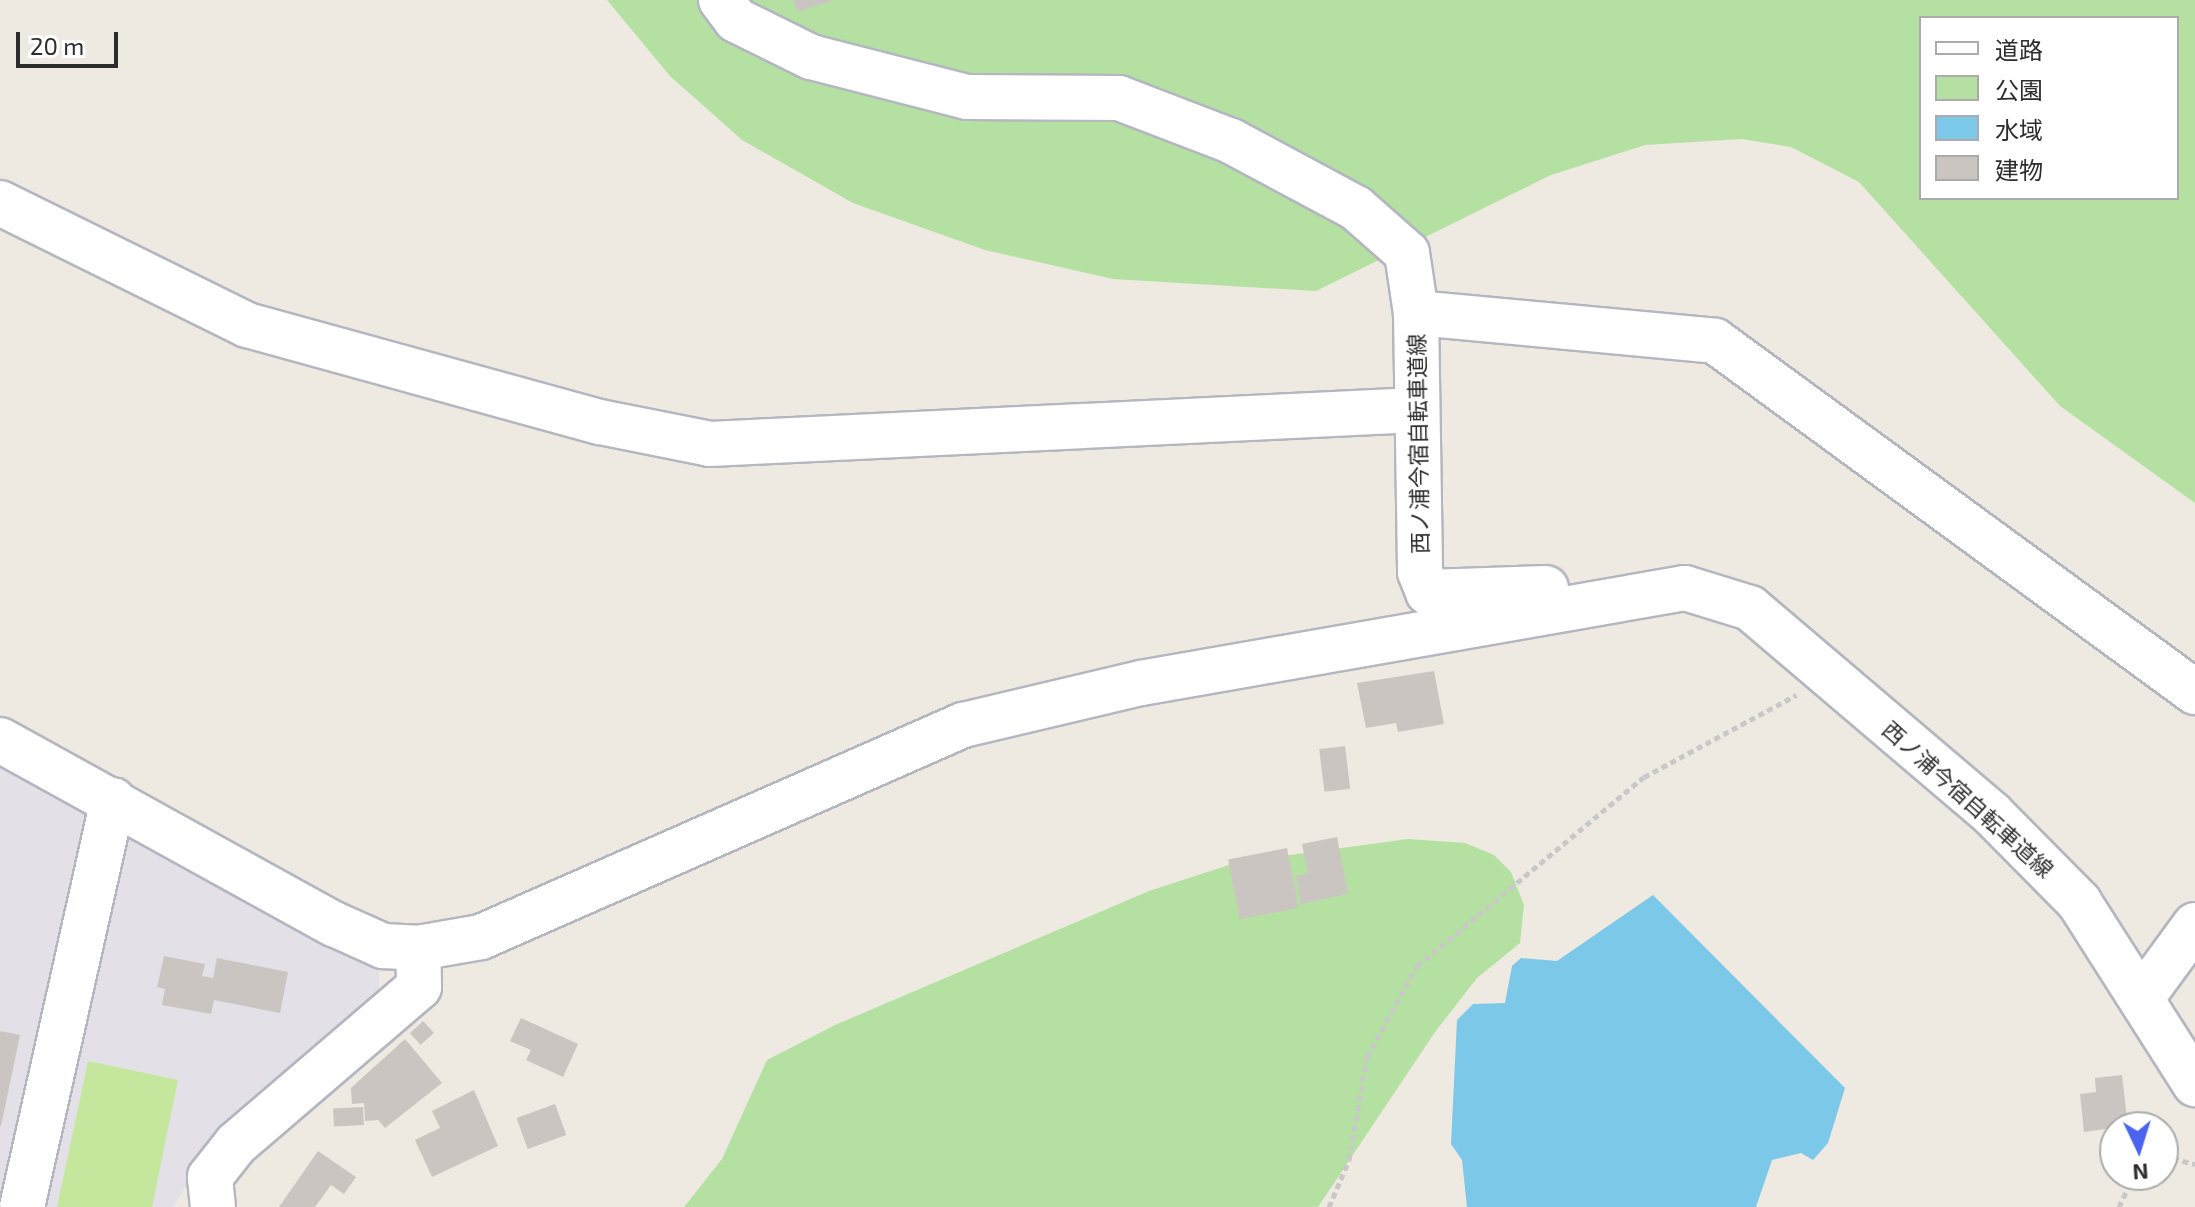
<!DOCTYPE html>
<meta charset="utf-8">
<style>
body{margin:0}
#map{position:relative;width:2195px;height:1207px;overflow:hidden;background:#eee9e1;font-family:"Exo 2","Noto Sans JP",sans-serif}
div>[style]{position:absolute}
.industrial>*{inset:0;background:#e3e1e7}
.green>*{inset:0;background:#b4e1a1}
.pitch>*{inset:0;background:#c5e79d}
.water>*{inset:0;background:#7bc8e9}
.building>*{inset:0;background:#cac5c0;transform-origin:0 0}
.path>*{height:5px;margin-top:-2.5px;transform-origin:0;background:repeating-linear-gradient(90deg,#c8c8c8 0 6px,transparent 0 10px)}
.roads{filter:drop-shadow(2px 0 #b4b6c0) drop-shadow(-2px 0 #b4b6c0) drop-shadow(0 2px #b4b6c0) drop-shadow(0 -2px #b4b6c0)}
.minor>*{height:44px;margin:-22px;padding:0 22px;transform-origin:22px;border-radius:22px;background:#fff}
span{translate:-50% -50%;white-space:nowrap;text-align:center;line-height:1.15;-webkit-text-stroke:6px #fff;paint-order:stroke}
.street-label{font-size:22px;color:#2d2d2d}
.legend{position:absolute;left:1919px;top:16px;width:260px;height:184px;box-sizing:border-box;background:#fff;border:2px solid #ababab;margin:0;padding:10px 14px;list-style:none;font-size:24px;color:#2d2d2d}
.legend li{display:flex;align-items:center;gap:16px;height:40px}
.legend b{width:40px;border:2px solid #ababab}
.north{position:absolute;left:2099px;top:1111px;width:80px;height:80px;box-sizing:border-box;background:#fff;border:2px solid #ababab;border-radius:50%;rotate:176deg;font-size:22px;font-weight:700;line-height:32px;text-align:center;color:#2d2d2d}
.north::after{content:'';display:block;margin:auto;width:28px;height:36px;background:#4b64f0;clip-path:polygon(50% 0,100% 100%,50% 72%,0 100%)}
.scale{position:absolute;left:16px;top:32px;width:102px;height:36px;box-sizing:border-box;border:4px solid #2d2d2d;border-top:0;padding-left:10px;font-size:24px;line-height:28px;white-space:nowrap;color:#2d2d2d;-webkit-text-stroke:6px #fff;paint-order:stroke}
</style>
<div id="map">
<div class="industrial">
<div style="clip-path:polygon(0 768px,379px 971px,379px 994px,222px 1127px,173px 1207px,0 1207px)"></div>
</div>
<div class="green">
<div style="clip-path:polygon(evenodd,607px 0,2195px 0,2195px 503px,2060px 406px,1859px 182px,1791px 147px,1742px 139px,1645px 145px,1551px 175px,1316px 291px,1113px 279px,985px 250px,853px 203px,742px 140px,670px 76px,607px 0,1921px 18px,2177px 18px,2177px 198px,1921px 198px,1921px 18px)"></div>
<div style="clip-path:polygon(1408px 839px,1465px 843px,1494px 855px,1511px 872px,1524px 905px,1520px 943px,1477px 978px,1435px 1032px,1318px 1207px,684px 1207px,722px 1159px,767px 1060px,835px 1025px,1149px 891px,1238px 862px)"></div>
</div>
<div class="pitch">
<div style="clip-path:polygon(88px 1061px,178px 1080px,152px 1207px,57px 1207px)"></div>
</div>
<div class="water">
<div style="clip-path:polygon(1653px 895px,1845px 1088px,1828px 1143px,1813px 1160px,1801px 1153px,1772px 1160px,1756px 1207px,1467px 1207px,1462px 1160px,1451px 1144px,1457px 1020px,1473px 1004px,1505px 1003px,1512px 966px,1521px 958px,1557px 961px)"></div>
</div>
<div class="building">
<div style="clip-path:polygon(793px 0,832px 0,832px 1px,798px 12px)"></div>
<div style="clip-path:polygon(1434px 671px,1444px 724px,1398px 732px,1396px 723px,1366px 728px,1357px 683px)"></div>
<div style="left:1345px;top:746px;width:43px;height:26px;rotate:83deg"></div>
<div style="clip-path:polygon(1337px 837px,1348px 894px,1301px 904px,1296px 876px,1308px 873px,1302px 844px)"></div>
<div style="left:1287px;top:848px;width:61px;height:60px;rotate:79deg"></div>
<div style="clip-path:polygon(164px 956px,205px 964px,202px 976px,213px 978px,217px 958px,288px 972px,280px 1013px,214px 1000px,211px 1014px,162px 1005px,165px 989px,157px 987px)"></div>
<div style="clip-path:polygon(521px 1018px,578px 1044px,563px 1077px,526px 1060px,531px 1050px,510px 1041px)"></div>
<div style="left:423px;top:1021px;width:16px;height:18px;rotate:47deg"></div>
<div style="clip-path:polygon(0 1031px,20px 1035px,1px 1126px,0 1126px)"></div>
<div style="clip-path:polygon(405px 1039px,442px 1083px,385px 1128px,378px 1120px,365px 1121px,364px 1103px,352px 1104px,351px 1088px)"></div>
<div style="clip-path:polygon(2122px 1075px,2128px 1126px,2084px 1132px,2080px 1094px,2096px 1092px,2095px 1078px)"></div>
<div style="clip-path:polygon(474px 1090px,498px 1146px,432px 1177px,415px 1140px,440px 1128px,432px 1111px)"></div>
<div style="left:555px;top:1104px;width:33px;height:41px;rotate:70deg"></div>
<div style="left:363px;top:1107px;width:18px;height:30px;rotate:87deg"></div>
<div style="clip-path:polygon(318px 1151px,356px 1177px,344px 1194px,331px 1185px,315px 1207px,279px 1207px)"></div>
</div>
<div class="path">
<div style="left:2163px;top:1156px;width:33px;rotate:14deg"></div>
<div style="left:1329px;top:1207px;width:51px;rotate:-66.9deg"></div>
<div style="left:1349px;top:1160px;width:105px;rotate:-80.1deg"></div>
<div style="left:1367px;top:1057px;width:104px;rotate:-61.2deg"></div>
<div style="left:1417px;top:966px;width:295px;rotate:-39.8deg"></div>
<div style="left:1644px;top:777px;width:173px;rotate:-28.3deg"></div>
<div style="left:2119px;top:1207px;width:35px;rotate:-65deg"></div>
</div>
<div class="roads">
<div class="minor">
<div style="left:721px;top:0;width:25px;rotate:53deg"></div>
<div style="left:736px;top:20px;width:84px;rotate:26.3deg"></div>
<div style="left:811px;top:57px;width:161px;rotate:14.4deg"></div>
<div style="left:967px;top:97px;width:152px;rotate:0.4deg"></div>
<div style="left:1119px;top:98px;width:120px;rotate:21deg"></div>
<div style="left:1231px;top:141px;width:142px;rotate:28.2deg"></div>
<div style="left:1356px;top:208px;width:68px;rotate:41.4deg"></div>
<div style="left:1407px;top:253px;width:61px;rotate:81.5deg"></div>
<div style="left:1416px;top:313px;width:259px;rotate:89.1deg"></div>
<div style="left:1420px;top:572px;width:22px;rotate:68deg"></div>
<div style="left:1428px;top:592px;width:118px;rotate:-1.9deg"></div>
<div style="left:0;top:203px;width:275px;rotate:26.3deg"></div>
<div style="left:247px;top:325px;width:366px;rotate:15.4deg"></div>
<div style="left:600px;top:422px;width:112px;rotate:11.3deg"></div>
<div style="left:710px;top:444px;width:707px;rotate:-2.76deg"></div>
<div style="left:1416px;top:313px;width:300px;rotate:5.3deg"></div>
<div style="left:1715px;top:341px;width:595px;rotate:36.18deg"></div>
<div style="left:0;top:740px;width:381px;rotate:28.9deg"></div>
<div style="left:334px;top:924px;width:54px;rotate:24.2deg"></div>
<div style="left:383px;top:946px;width:35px;rotate:3deg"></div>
<div style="left:418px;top:948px;width:64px;rotate:-9.9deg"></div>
<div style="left:481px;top:937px;width:527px;rotate:-23.74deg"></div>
<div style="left:963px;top:725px;width:183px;rotate:-13.3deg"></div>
<div style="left:1141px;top:683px;width:552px;rotate:-9.91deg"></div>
<div style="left:1685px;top:588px;width:68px;rotate:17.1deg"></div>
<div style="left:1750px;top:608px;width:318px;rotate:40.4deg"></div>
<div style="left:1992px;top:814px;width:124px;rotate:45.3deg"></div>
<div style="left:2079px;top:902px;width:216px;rotate:57.5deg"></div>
<div style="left:2143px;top:996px;width:88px;rotate:-53.8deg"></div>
<div style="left:22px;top:1207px;width:417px;rotate:-77.4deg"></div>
<div style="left:213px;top:1207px;width:30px;rotate:-96deg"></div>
<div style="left:210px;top:1177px;width:42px;rotate:-51.8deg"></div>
<div style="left:236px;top:1144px;width:241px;rotate:-40.6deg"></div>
<div style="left:419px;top:987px;width:39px;rotate:-91deg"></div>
</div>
</div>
<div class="street-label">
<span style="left:1418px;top:444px;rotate:-91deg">西ノ浦今宿自転車道線</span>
<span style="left:1968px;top:799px;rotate:42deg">西ノ浦今宿自転車道線</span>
</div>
<ul class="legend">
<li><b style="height:10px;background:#fff"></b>道路</li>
<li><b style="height:22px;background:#b4e1a1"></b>公園</li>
<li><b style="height:22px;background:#7bc8e9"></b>水域</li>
<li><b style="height:22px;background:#cac5c0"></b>建物</li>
</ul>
<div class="north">N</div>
<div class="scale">20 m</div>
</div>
